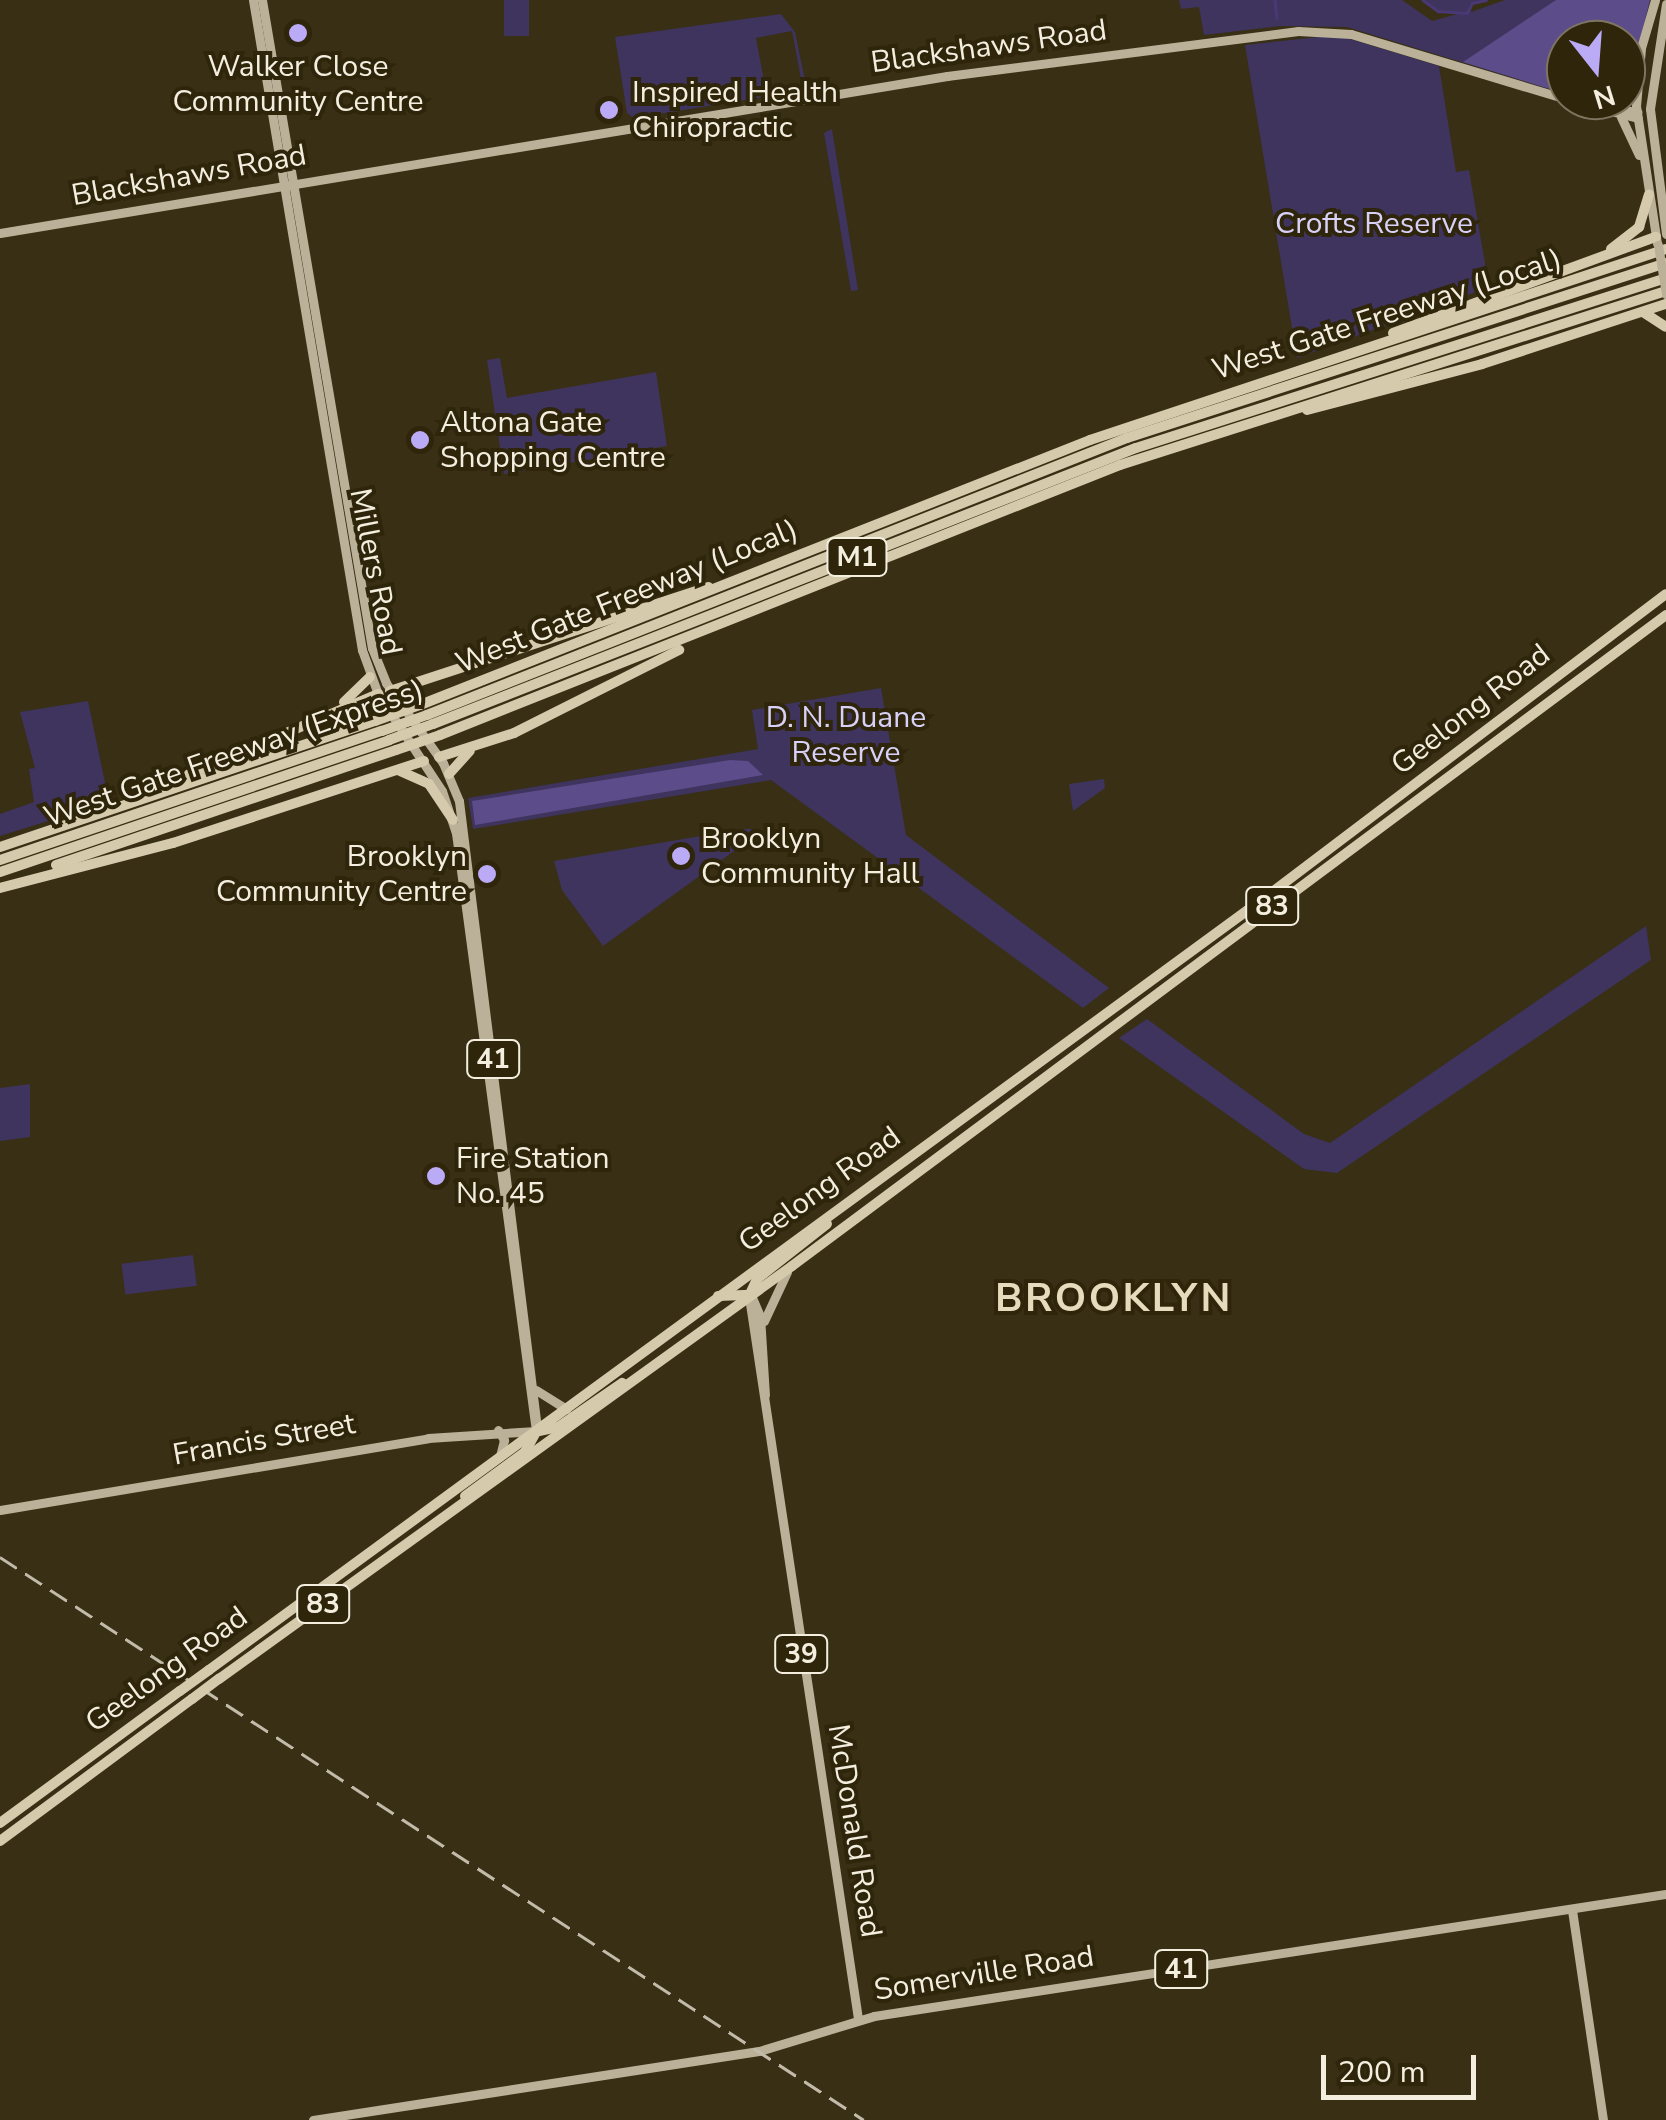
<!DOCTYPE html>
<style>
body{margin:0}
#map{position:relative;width:1666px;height:2120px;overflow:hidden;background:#382f15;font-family:"Nunito Sans",sans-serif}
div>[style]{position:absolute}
.green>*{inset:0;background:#3e345d;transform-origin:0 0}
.forest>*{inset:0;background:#5c4c8a}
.stream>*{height:2.5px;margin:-1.25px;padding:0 1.25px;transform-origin:1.25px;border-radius:1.25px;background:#493874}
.major>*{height:9px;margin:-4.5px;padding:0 4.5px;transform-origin:4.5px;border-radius:4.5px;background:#bab198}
.highway>*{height:10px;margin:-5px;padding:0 5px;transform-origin:5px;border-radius:5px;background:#d5caac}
.rail>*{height:2.5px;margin-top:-1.25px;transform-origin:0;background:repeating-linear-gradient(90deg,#c2bba9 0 20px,transparent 0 30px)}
.major-bridge>*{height:9px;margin:-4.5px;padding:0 4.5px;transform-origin:4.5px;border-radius:4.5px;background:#bab198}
.highway-bridge>*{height:10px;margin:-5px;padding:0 5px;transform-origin:5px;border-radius:5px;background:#d5caac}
.dots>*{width:28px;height:28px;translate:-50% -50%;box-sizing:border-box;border:5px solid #2e250b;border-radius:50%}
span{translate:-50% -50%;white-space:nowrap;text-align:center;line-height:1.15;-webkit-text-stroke:8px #2e250b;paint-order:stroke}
.shield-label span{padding:2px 8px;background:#2e250b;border:2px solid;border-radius:8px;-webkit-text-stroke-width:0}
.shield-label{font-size:28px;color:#f4eedf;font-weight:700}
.street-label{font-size:30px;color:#f4eedf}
.poi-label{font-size:30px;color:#f4eedf}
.left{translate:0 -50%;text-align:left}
.right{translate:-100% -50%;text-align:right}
.park-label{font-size:30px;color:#d8d1f7}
.district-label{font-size:40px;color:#e6dbbc;font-weight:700;letter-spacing:2.5px}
.north{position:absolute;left:1546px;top:20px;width:100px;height:100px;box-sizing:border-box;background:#2e250b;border:2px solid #7d7560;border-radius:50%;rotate:163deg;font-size:28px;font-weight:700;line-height:40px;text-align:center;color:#f4eedf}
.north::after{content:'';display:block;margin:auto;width:35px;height:45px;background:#bbaaf6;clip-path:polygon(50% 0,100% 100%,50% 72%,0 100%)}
.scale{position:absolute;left:1321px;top:2055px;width:155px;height:45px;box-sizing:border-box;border:5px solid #f4eedf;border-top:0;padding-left:12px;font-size:30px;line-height:35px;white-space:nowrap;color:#f4eedf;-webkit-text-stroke:8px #2e250b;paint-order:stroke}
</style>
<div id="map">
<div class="green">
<div style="left:504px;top:0;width:25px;height:36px"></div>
<div style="clip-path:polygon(1179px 0,1402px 0,1432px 21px,1461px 13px,1438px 11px,1423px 0,1486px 0,1472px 3px,1471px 12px,1505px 0,1650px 0,1630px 88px,1626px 92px,1626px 40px,1566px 40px,1566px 94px,1347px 27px,1281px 26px,1204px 35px,1199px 7px,1181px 9px)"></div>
<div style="clip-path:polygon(evenodd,781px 14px,795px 32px,807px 90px,634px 118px,627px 113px,615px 37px,781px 14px,792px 31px,802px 84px,766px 91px,756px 38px,792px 31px)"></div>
<div style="clip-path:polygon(1337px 35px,1439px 66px,1456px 172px,1469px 170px,1489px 287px,1297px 358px,1245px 45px)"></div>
<div style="clip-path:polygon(832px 129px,858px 290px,851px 291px,824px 133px)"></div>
<div style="clip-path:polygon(500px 358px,507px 398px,656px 372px,667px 446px,504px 474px,487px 360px)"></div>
<div style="clip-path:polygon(881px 688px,906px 835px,1109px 988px,1083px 1008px,771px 780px,473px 829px,468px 798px,758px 749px,752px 710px)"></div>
<div style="clip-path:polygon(88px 701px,109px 802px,0 836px,0 814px,34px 802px,29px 769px,35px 768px,20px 712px)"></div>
<div style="clip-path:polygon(1104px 779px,1105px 788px,1073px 811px,1069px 784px)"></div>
<div style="clip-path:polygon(742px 829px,751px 829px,752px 838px,603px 946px,562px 890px,554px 861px)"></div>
<div style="clip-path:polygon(1646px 926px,1651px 960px,1337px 1173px,1304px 1169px,1119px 1038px,1147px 1019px,1304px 1134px,1330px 1143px)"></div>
<div style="clip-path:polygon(30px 1084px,30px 1137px,0 1141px,0 1088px)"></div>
<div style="left:193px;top:1255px;width:31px;height:72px;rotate:83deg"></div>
</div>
<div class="forest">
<div style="clip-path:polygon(1556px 0,1650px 0,1626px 92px,1626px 40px,1566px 40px,1566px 94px,1463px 62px)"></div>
<div style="clip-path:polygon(730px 760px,748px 761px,763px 775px,475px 825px,472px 801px)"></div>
</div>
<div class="stream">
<div style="left:1275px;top:0;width:18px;rotate:84deg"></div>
<div style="left:1423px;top:0;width:19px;rotate:36deg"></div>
<div style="left:1438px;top:11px;width:29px;rotate:4deg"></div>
<div style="left:1467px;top:13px;width:11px;rotate:-63deg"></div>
<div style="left:1472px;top:3px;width:14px;rotate:-12deg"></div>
</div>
<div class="major">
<div style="left:253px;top:0;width:659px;rotate:80.48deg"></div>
<div style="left:362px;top:650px;width:47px;rotate:70deg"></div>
<div style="left:378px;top:694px;width:116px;rotate:56.6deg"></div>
<div style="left:442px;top:791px;width:44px;rotate:71.6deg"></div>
<div style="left:456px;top:833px;width:603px;rotate:82.38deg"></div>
<div style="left:262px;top:0;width:657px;rotate:80.37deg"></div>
<div style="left:372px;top:648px;width:38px;rotate:68deg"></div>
<div style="left:386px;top:683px;width:98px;rotate:54.5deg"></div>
<div style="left:443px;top:763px;width:41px;rotate:67.2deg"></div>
<div style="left:459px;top:801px;width:632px;rotate:82.91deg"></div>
<div style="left:1655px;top:0;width:50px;rotate:106.3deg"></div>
<div style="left:1641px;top:48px;width:58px;rotate:94.9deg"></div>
<div style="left:1636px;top:106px;width:139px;rotate:81.3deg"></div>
<div style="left:1666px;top:4px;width:106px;rotate:98.7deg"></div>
<div style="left:1650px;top:109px;width:126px;rotate:82.7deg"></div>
<div style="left:1568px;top:100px;width:72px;rotate:14.4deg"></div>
<div style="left:1599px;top:106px;width:39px;rotate:9deg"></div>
<div style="left:1606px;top:106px;width:19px;rotate:-18deg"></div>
<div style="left:1621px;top:117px;width:42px;rotate:64.7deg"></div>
<div style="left:0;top:233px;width:960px;rotate:-9.41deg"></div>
<div style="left:947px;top:76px;width:354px;rotate:-7.3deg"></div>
<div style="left:1298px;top:31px;width:53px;rotate:3.2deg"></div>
<div style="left:1351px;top:34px;width:225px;rotate:16.8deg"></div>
<div style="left:751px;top:1295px;width:23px;rotate:67deg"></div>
<div style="left:760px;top:1316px;width:79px;rotate:86.4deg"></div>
<div style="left:749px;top:1297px;width:730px;rotate:81.41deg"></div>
<div style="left:764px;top:1321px;width:54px;rotate:-64.9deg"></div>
<div style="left:536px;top:1390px;width:36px;rotate:32deg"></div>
<div style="left:498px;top:1430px;width:12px;rotate:59deg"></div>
<div style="left:504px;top:1440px;width:16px;rotate:104deg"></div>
<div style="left:0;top:1510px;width:434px;rotate:-9.5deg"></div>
<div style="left:428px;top:1438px;width:108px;rotate:-3.7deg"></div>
<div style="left:1572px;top:1910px;width:212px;rotate:81.6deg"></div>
<div style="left:313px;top:2120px;width:451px;rotate:-8.8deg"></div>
<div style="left:759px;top:2051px;width:120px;rotate:-16.9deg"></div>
<div style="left:874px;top:2016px;width:801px;rotate:-8.76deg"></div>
</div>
<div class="highway">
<div style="left:1611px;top:249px;width:36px;rotate:-38deg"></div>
<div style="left:1639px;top:227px;width:34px;rotate:-73deg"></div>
<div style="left:1643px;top:312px;width:27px;rotate:33deg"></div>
<div style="left:1393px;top:333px;width:280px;rotate:-20.1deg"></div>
<div style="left:1307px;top:410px;width:181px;rotate:-14.7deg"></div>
<div style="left:1482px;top:364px;width:194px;rotate:-18.1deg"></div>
<div style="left:390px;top:691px;width:335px;rotate:-18.1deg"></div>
<div style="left:344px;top:702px;width:36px;rotate:-44deg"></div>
<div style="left:420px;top:705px;width:721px;rotate:-21.58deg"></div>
<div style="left:1090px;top:440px;width:607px;rotate:-18.35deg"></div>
<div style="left:427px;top:715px;width:753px;rotate:-21.59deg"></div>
<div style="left:1127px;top:438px;width:567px;rotate:-17.99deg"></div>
<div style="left:433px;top:724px;width:755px;rotate:-21.44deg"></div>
<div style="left:1136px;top:448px;width:557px;rotate:-17.78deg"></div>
<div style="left:440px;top:735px;width:732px;rotate:-21.66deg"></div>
<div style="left:1120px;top:465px;width:573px;rotate:-17.68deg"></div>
<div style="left:439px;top:757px;width:79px;rotate:-17.7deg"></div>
<div style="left:514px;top:733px;width:185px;rotate:-26.7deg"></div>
<div style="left:400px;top:771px;width:32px;rotate:24deg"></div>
<div style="left:429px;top:784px;width:43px;rotate:56.3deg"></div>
<div style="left:449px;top:774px;width:31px;rotate:-48deg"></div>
<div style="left:140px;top:795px;width:259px;rotate:-23deg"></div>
<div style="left:0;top:847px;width:396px;rotate:-18.6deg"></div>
<div style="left:0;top:860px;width:403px;rotate:-18.7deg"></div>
<div style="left:56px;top:865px;width:359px;rotate:-18.7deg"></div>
<div style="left:0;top:872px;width:411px;rotate:-18.7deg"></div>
<div style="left:0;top:888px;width:179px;rotate:-14.6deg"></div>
<div style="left:173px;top:843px;width:264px;rotate:-18.1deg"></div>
<div style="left:718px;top:1296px;width:33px;rotate:-2deg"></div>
<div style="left:749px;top:1296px;width:19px;rotate:-65deg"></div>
<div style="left:757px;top:1279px;width:89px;rotate:-38.2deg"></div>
<div style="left:539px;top:1431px;width:19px;rotate:-12deg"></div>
<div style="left:558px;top:1427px;width:78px;rotate:-34.5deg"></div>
<div style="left:465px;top:1496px;width:74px;rotate:-36.3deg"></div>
<div style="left:525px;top:1452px;width:23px;rotate:-61deg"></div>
<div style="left:209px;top:1670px;width:1306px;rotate:-36.19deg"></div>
<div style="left:1263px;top:899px;width:505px;rotate:-37.12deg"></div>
<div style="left:219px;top:1679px;width:706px;rotate:-35.78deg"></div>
<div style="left:792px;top:1266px;width:1090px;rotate:-36.68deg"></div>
<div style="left:0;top:1823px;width:223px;rotate:-36.3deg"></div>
<div style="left:0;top:1841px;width:239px;rotate:-36.5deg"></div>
</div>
<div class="rail">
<div style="left:0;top:1557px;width:1031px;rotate:33.09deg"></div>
</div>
<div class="major-bridge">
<div style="left:1658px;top:245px;width:50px;rotate:80.7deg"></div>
</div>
<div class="highway-bridge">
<div style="left:375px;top:721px;width:48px;rotate:-19.6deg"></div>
<div style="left:382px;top:731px;width:48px;rotate:-19.6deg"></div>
<div style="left:389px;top:740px;width:47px;rotate:-20deg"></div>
<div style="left:396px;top:750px;width:46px;rotate:-18.8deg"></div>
<div style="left:180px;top:1691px;width:36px;rotate:-36deg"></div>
<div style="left:192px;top:1699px;width:34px;rotate:-37deg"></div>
</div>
<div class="dots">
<div style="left:298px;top:33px;background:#bbaaf6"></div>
<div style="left:609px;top:110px;background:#bbaaf6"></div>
<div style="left:420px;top:440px;background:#bbaaf6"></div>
<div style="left:681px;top:856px;background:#bbaaf6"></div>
<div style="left:487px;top:874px;background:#bbaaf6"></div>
<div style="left:436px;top:1176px;background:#bbaaf6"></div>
</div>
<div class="shield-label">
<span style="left:857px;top:557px">M1</span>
<span style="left:1272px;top:906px">83</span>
<span style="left:493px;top:1059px">41</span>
<span style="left:323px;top:1604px">83</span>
<span style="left:801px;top:1654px">39</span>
<span style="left:1181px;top:1969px">41</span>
</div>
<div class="street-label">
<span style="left:989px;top:47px;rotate:-8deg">Blackshaws Road</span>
<span style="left:189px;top:176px;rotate:-10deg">Blackshaws Road</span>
<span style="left:1387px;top:315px;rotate:-18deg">West Gate Freeway (Local)</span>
<span style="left:375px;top:572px;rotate:79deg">Millers Road</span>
<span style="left:627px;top:597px;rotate:-22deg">West Gate Freeway (Local)</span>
<span style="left:1471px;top:710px;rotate:-38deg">Geelong Road</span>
<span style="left:234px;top:754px;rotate:-19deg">West Gate Freeway (Express)</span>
<span style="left:820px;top:1190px;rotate:-36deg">Geelong Road</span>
<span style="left:264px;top:1440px;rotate:-10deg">Francis Street</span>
<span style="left:167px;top:1670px;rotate:-36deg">Geelong Road</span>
<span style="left:854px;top:1831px;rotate:81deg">McDonald Road</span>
<span style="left:984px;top:1974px;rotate:-9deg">Somerville Road</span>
</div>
<div class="poi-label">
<span style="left:298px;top:84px">Walker Close<br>Community Centre</span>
<span class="left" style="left:632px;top:110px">Inspired Health<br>Chiropractic</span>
<span class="left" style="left:440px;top:440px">Altona Gate<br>Shopping Centre</span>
<span class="left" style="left:701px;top:856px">Brooklyn<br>Community Hall</span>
<span class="right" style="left:467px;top:874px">Brooklyn<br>Community Centre</span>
<span class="left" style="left:456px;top:1176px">Fire Station<br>No. 45</span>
</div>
<div class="park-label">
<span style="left:1374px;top:224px">Crofts Reserve</span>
<span style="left:846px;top:735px">D. N. Duane<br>Reserve</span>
</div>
<div class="district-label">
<span style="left:1114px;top:1298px">BROOKLYN</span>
</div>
<div class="north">N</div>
<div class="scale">200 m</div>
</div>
